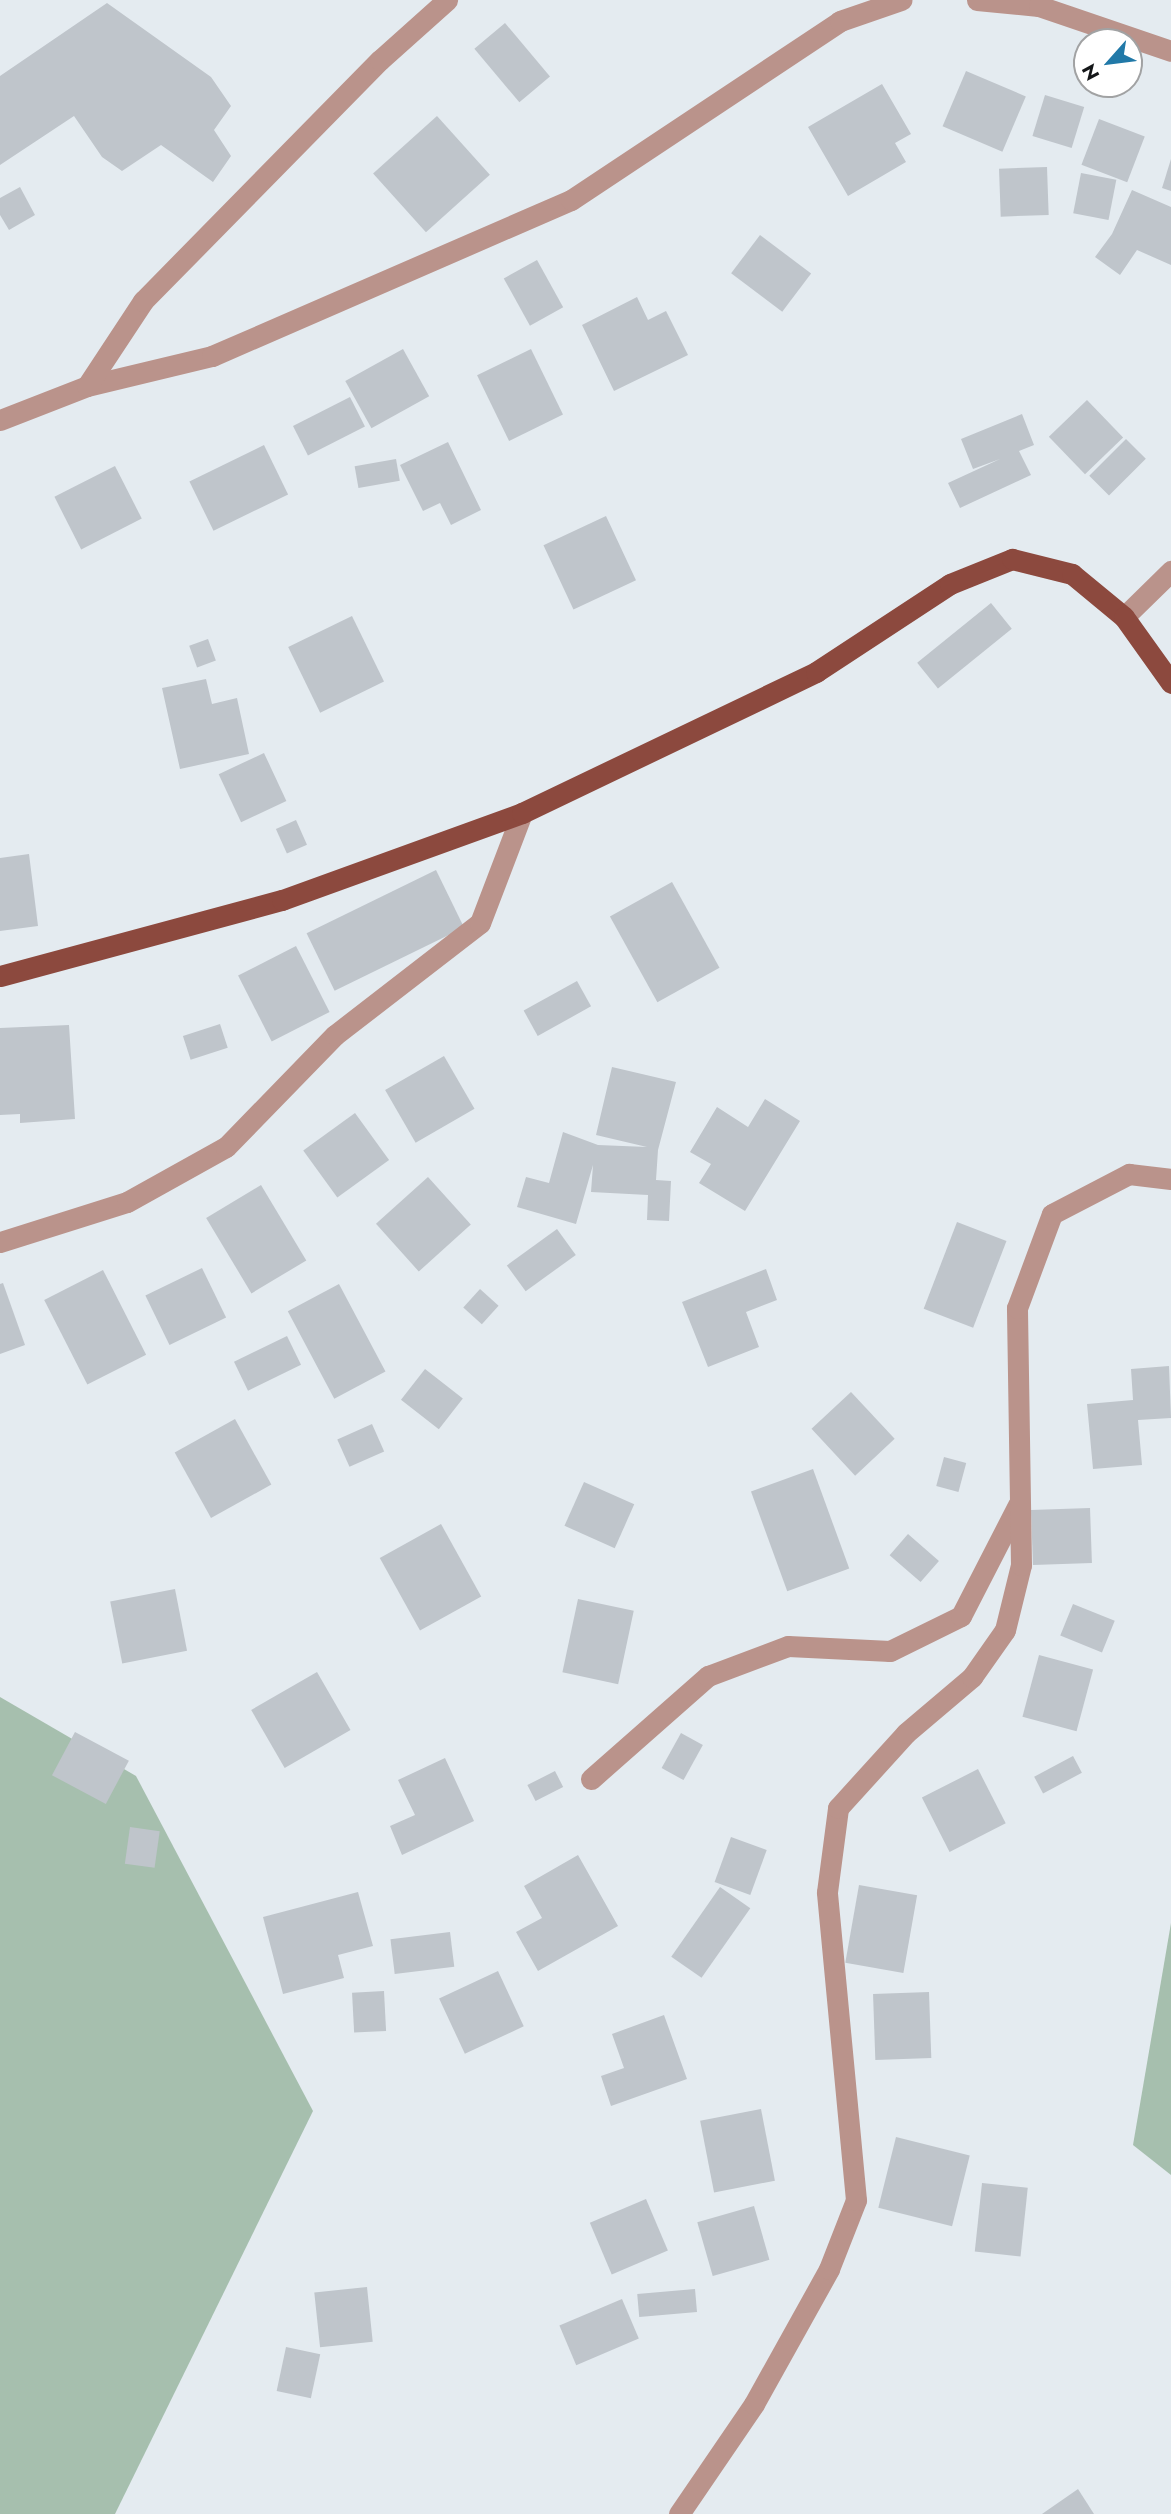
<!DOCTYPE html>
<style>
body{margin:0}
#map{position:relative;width:1171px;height:2514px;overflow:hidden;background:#e4ebf0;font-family:Jost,sans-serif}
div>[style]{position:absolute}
.green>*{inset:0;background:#a6bfae}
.building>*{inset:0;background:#bfc5cb;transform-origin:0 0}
.minor>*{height:21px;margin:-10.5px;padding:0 10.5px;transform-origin:10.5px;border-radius:10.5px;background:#ba938b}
.major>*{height:21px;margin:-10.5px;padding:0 10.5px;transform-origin:10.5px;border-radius:10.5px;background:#8c493e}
span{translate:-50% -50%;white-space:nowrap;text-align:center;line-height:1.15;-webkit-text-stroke:5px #fff;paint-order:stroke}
.north{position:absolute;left:1073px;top:28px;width:70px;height:70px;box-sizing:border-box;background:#fff;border:2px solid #a1a2a3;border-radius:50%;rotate:242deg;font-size:19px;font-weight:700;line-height:28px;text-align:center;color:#141618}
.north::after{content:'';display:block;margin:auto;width:24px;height:32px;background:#2179a8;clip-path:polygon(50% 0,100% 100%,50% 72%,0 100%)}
</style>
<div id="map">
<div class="green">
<div style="clip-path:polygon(0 1697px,136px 1776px,313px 2111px,115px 2514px,0 2514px)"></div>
<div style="clip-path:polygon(1171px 1923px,1171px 2175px,1133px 2145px)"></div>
</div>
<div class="building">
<div style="clip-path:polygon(107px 3px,211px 77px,231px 106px,214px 130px,231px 156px,213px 182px,161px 145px,122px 171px,102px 157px,74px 116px,0 165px,0 76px)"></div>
<div style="left:505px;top:23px;width:70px;height:40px;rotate:50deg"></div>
<div style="left:966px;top:71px;width:65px;height:60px;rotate:23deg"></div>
<div style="clip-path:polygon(882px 84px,911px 134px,895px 143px,906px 162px,848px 196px,808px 127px)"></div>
<div style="left:1045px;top:95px;width:41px;height:43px;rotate:17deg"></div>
<div style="left:437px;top:116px;width:79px;height:86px;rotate:48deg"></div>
<div style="left:1099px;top:119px;width:49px;height:49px;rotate:21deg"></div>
<div style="clip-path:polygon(1171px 159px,1171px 191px,1162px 188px)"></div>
<div style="left:1047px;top:167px;width:48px;height:48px;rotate:88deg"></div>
<div style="left:1081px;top:173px;width:36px;height:41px;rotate:11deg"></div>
<div style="clip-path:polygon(20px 187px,35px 215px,9px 230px,0 215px,0 198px)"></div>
<div style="clip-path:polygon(1132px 190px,1171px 207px,1171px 265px,1137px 250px,1120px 275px,1095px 257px,1112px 234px)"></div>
<div style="left:760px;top:235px;width:64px;height:48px;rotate:37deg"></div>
<div style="left:537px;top:260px;width:54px;height:38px;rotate:61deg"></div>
<div style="clip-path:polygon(637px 297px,648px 320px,666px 311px,688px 355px,614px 391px,582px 325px)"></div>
<div style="left:403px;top:349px;width:54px;height:66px;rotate:61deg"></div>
<div style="left:531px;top:349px;width:73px;height:60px;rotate:64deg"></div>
<div style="left:350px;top:397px;width:33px;height:64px;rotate:63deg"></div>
<div style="left:1087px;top:400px;width:52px;height:53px;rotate:46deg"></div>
<div style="clip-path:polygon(1022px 414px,1034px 445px,1019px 451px,1031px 475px,960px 508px,948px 483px,1000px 459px,973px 469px,961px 439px)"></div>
<div style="left:1126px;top:439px;width:28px;height:52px;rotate:45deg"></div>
<div style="clip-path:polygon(448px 442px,481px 510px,451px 525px,440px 503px,423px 511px,400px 465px)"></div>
<div style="left:264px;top:445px;width:55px;height:83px;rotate:64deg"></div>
<div style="left:396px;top:459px;width:22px;height:42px;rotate:80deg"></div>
<div style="left:115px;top:466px;width:59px;height:68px;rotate:63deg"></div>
<div style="left:606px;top:516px;width:71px;height:69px;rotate:65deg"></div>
<div style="left:991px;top:603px;width:33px;height:95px;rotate:51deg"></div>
<div style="left:352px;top:616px;width:73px;height:71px;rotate:64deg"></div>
<div style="left:208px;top:639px;width:23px;height:20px;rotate:70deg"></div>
<div style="clip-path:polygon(206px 679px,212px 704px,237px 698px,249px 754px,180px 769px,162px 688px)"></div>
<div style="left:264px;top:753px;width:53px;height:50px;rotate:65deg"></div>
<div style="left:296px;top:820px;width:27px;height:22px;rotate:66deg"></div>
<div style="clip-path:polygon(29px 854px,38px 926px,0 931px,0 858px)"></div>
<div style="left:436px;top:870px;width:64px;height:144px;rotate:64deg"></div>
<div style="left:672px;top:882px;width:98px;height:71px;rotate:61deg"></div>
<div style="left:296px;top:946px;width:74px;height:65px;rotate:63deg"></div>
<div style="left:577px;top:981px;width:29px;height:61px;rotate:61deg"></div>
<div style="left:220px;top:1024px;width:25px;height:39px;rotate:72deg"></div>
<div style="clip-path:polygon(69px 1025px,75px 1119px,20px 1123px,20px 1114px,0 1115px,0 1028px)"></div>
<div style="left:444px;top:1056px;width:61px;height:68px;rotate:60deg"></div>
<div style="clip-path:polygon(612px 1067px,676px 1082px,658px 1150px,656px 1180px,671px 1181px,669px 1221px,647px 1220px,648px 1195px,591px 1192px,593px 1165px,576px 1224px,517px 1207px,526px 1177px,549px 1183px,563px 1132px,598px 1145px,647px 1147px,596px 1135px)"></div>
<div style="clip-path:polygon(765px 1099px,800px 1121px,745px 1211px,699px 1183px,711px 1164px,690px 1152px,717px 1107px,748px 1127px)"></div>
<div style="left:355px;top:1113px;width:58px;height:64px;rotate:54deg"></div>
<div style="left:428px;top:1177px;width:64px;height:70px;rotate:48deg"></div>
<div style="left:261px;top:1185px;width:88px;height:64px;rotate:59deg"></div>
<div style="left:957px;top:1222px;width:53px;height:93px;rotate:21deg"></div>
<div style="left:557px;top:1229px;width:32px;height:62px;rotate:54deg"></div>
<div style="left:202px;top:1268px;width:55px;height:63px;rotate:64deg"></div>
<div style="clip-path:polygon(766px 1269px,777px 1300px,746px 1312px,759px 1347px,708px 1367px,682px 1302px)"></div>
<div style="left:103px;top:1270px;width:95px;height:66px;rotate:63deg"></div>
<div style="clip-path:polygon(3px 1283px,25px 1345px,0 1354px,0 1284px)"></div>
<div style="left:339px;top:1284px;width:99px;height:58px;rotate:62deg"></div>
<div style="left:480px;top:1289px;width:25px;height:25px;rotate:42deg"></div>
<div style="left:287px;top:1336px;width:32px;height:59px;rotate:64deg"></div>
<div style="clip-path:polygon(1169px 1366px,1171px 1418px,1138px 1420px,1142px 1465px,1093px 1469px,1087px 1404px,1133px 1400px,1131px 1369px)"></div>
<div style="left:425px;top:1369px;width:48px;height:39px;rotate:38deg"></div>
<div style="left:851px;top:1392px;width:64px;height:54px;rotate:47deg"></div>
<div style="left:235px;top:1419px;width:75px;height:69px;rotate:61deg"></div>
<div style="left:372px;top:1424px;width:30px;height:38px;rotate:66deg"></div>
<div style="left:944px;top:1457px;width:23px;height:30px;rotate:15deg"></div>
<div style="left:813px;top:1469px;width:106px;height:66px;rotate:70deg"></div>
<div style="left:584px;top:1482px;width:55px;height:48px;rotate:24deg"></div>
<div style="left:1090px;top:1508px;width:55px;height:59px;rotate:88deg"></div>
<div style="left:441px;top:1524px;width:83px;height:70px;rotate:61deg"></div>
<div style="left:908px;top:1534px;width:41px;height:28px;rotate:41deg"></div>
<div style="left:175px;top:1589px;width:63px;height:66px;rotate:79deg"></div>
<div style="left:578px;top:1599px;width:57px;height:75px;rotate:12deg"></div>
<div style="left:1073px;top:1604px;width:45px;height:34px;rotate:22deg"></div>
<div style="left:1039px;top:1655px;width:56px;height:64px;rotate:15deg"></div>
<div style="left:317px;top:1672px;width:67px;height:76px;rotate:60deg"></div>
<div style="left:75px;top:1732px;width:61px;height:49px;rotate:28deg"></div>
<div style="left:681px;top:1733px;width:25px;height:40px;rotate:29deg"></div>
<div style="left:1073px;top:1756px;width:19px;height:44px;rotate:62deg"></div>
<div style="clip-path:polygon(445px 1758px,474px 1821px,402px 1855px,390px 1826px,415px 1815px,398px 1780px)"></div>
<div style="left:978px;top:1769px;width:61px;height:63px;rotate:63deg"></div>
<div style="left:555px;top:1771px;width:18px;height:31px;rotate:63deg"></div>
<div style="left:130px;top:1827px;width:30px;height:37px;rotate:8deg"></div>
<div style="left:731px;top:1837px;width:38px;height:48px;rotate:20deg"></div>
<div style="clip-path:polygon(578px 1855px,618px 1926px,538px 1971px,516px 1932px,542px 1918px,524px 1886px)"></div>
<div style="left:859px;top:1885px;width:59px;height:79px;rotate:10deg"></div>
<div style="left:720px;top:1887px;width:37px;height:85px;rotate:35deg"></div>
<div style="clip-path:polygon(358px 1892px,373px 1946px,338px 1955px,344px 1978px,283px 1994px,263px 1917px)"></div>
<div style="left:450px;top:1932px;width:35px;height:60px;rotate:83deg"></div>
<div style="left:498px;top:1971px;width:61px;height:65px;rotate:65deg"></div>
<div style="left:384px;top:1991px;width:40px;height:32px;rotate:87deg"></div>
<div style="left:929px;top:1992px;width:66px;height:56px;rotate:88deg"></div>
<div style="clip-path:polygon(664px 2015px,687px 2079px,611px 2106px,601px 2076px,624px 2068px,612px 2034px)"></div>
<div style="left:761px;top:2109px;width:73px;height:62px;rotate:79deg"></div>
<div style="left:896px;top:2137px;width:76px;height:73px;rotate:14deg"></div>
<div style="left:982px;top:2183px;width:46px;height:69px;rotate:6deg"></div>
<div style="left:646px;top:2199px;width:56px;height:61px;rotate:67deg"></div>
<div style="left:754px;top:2206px;width:56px;height:59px;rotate:74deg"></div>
<div style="left:367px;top:2287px;width:55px;height:53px;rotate:84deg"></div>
<div style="left:695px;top:2289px;width:23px;height:58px;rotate:85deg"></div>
<div style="left:622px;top:2299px;width:43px;height:68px;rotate:67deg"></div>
<div style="left:286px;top:2347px;width:35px;height:45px;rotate:12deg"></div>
<div style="clip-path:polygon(1078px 2489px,1094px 2514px,1042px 2514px)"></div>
</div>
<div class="minor">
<div style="left:977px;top:0;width:62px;rotate:5.5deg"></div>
<div style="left:1039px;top:6px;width:139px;rotate:18.8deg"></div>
<div style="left:87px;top:386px;width:129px;rotate:-13.5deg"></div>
<div style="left:212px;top:356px;width:391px;rotate:-23.5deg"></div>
<div style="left:571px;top:200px;width:323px;rotate:-33.6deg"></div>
<div style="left:840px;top:21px;width:65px;rotate:-19deg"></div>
<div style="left:0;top:420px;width:93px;rotate:-21.3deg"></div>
<div style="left:87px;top:386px;width:102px;rotate:-56.6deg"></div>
<div style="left:143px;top:301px;width:338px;rotate:-45.5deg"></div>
<div style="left:380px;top:60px;width:90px;rotate:-41.8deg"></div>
<div style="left:1124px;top:617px;width:66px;rotate:-44.4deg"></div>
<div style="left:0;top:1242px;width:133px;rotate:-17.5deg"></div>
<div style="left:127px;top:1202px;width:113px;rotate:-29.1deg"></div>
<div style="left:226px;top:1147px;width:156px;rotate:-45.8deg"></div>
<div style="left:335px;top:1035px;width:183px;rotate:-37.7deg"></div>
<div style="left:480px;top:923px;width:118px;rotate:-69.1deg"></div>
<div style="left:591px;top:1779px;width:156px;rotate:-41.4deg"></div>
<div style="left:708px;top:1676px;width:85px;rotate:-20.6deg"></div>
<div style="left:788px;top:1646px;width:102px;rotate:2.8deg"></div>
<div style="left:890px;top:1651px;width:79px;rotate:-26.2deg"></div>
<div style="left:961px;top:1616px;width:125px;rotate:-62.8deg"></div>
<div style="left:679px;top:2514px;width:133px;rotate:-55.7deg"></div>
<div style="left:754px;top:2404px;width:154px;rotate:-60.9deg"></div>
<div style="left:829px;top:2269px;width:74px;rotate:-68.6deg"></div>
<div style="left:856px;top:2200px;width:309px;rotate:-95.4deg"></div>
<div style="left:827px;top:1892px;width:85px;rotate:-82.5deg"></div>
<div style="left:838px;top:1808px;width:101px;rotate:-47.8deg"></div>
<div style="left:906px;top:1733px;width:87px;rotate:-40.3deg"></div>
<div style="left:972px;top:1677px;width:57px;rotate:-54.9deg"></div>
<div style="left:1005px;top:1630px;width:67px;rotate:-76.2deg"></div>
<div style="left:1021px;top:1565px;width:257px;rotate:-90.9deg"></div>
<div style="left:1017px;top:1308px;width:100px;rotate:-69.6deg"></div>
<div style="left:1052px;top:1214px;width:87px;rotate:-27.5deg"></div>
<div style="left:1129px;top:1174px;width:42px;rotate:6.8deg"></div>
</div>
<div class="major">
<div style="left:0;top:976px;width:292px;rotate:-15.1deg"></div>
<div style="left:282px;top:900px;width:255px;rotate:-19.9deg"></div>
<div style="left:522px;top:813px;width:326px;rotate:-25.6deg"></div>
<div style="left:816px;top:672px;width:160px;rotate:-33.3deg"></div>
<div style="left:950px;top:584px;width:67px;rotate:-22deg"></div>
<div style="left:1012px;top:559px;width:62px;rotate:14deg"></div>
<div style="left:1072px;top:574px;width:67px;rotate:39.6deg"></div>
<div style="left:1124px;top:617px;width:81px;rotate:54.5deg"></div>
</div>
<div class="north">N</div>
</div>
